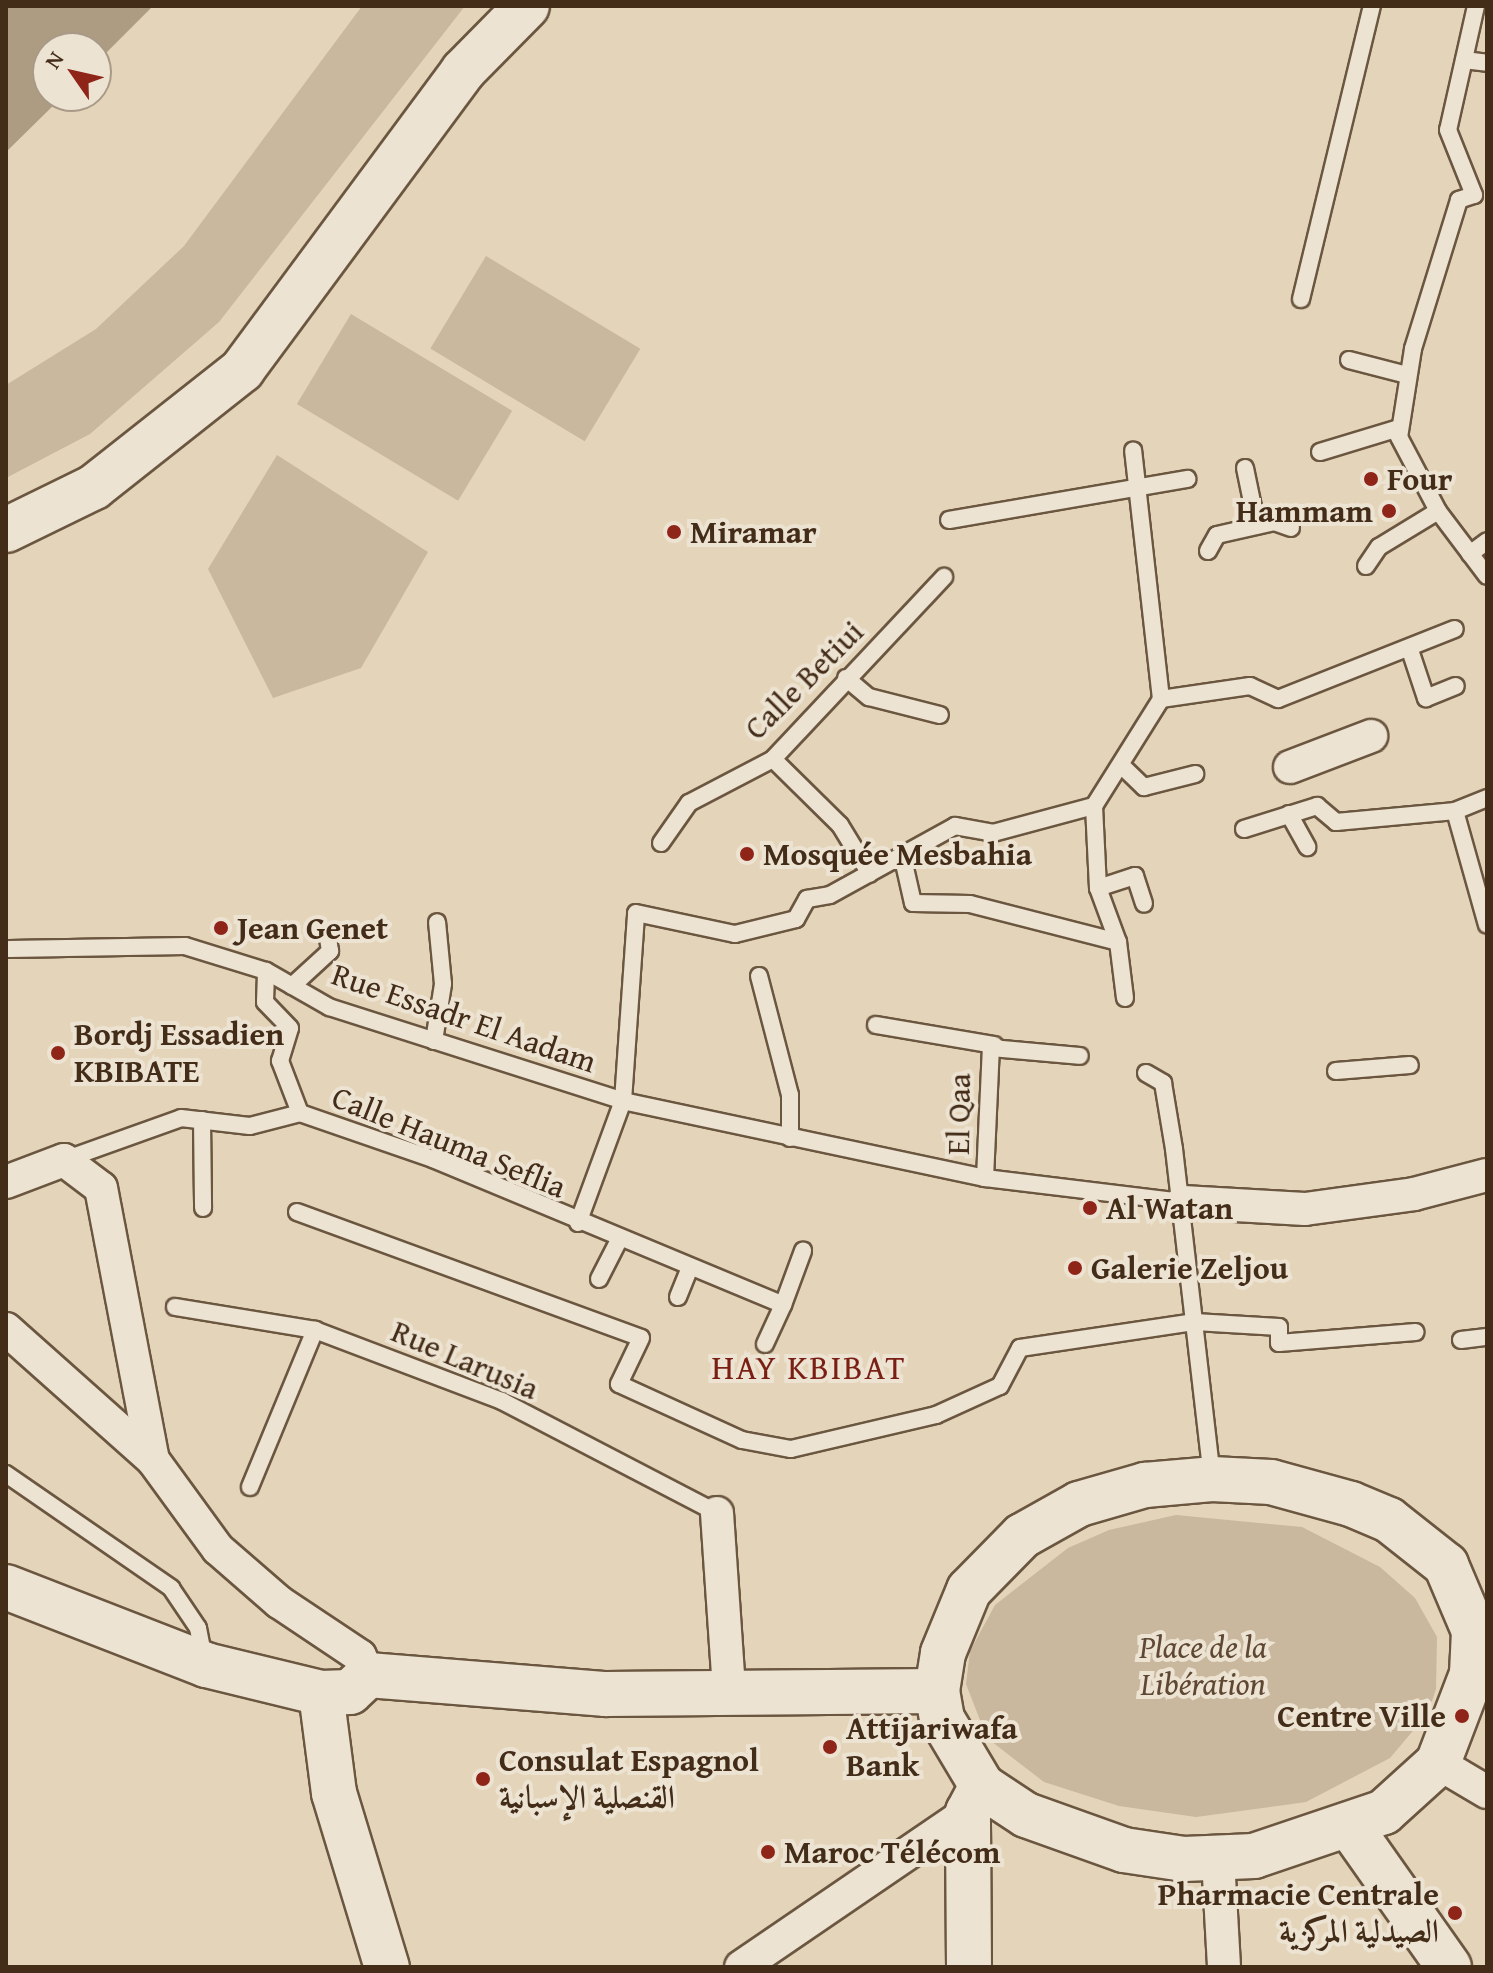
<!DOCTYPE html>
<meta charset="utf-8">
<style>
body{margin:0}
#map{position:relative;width:1493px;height:1973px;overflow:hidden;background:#e4d4b9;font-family:"Gentium Book Plus",Amiri,serif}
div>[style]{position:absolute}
.green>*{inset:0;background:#c9b79e;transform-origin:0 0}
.water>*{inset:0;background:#ad9b82}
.roads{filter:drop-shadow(2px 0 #6b5640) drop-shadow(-2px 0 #6b5640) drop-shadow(0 2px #6b5640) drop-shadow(0 -2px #6b5640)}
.lane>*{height:16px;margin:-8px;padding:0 8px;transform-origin:8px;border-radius:8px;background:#ede3d2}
.street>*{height:32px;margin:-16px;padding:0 16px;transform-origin:16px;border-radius:16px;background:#ede3d2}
.secondary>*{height:44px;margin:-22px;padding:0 22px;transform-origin:22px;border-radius:22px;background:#ede3d2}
.dots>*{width:22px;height:22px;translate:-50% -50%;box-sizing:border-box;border:4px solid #ede3d2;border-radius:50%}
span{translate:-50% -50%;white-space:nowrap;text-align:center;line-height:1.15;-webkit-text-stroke:8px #ede3d2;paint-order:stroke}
.poi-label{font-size:32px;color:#432c18;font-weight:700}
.left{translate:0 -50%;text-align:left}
.right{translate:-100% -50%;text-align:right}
.street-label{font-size:32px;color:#432c18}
.park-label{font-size:32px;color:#5e4833;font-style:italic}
.neighbourhood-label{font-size:34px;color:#7a1f14;letter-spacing:2px}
.frame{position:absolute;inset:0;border:8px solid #432c18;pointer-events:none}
.north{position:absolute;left:32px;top:32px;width:80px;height:80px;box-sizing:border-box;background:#ede3d2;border:2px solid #a99a88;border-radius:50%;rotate:304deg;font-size:22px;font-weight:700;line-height:32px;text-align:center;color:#432c18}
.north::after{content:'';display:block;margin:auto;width:28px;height:36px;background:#8f2418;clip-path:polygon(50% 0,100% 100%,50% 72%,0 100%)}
</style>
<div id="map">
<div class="green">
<div style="clip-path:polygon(362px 6px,465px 6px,219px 322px,90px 434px,6px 478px,6px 385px,96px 329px,184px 246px)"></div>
<div style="left:486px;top:256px;width:180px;height:108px;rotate:31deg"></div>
<div style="left:351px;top:314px;width:188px;height:105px;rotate:31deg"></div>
<div style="clip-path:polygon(277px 455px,428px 552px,361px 668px,273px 698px,208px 569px)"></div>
<div style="clip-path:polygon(1176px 1515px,1302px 1527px,1380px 1567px,1415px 1598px,1437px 1637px,1436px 1689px,1428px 1713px,1390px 1758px,1306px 1802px,1196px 1817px,1119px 1806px,1044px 1782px,987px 1738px,966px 1684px,970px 1651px,995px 1605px,1068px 1548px,1109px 1530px)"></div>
</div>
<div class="water">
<div style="clip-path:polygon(6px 6px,153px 6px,96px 63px,96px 48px,48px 48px,48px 96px,63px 96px,6px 152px)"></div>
</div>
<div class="roads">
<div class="lane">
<div style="left:1476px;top:6px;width:127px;rotate:102.7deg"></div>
<div style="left:1448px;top:130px;width:70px;rotate:68.2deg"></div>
<div style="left:1474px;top:195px;width:16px;rotate:162deg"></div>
<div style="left:1459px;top:200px;width:156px;rotate:107.2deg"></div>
<div style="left:1413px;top:349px;width:89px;rotate:99deg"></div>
<div style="left:1399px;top:437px;width:84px;rotate:62.2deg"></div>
<div style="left:1438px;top:511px;width:81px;rotate:53deg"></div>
<div style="left:1464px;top:60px;width:23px;rotate:7deg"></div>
<div style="left:1301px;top:299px;width:301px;rotate:-76.4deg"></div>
<div style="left:1349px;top:360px;width:60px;rotate:14.5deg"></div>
<div style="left:1320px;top:452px;width:83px;rotate:-16.9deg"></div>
<div style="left:1245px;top:468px;width:59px;rotate:78.3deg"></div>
<div style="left:949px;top:520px;width:242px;rotate:-9.8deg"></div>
<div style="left:1208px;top:551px;width:18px;rotate:-61deg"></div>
<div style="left:1217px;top:535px;width:58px;rotate:-12.8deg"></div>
<div style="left:1274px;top:522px;width:18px;rotate:19deg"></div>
<div style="left:1470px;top:554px;width:21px;rotate:-37deg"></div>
<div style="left:1366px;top:566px;width:23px;rotate:-56deg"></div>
<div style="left:1379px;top:547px;width:69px;rotate:-31.4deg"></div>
<div style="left:1410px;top:650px;width:51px;rotate:71.6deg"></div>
<div style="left:1426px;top:698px;width:32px;rotate:-22deg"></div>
<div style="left:846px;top:678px;width:30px;rotate:40deg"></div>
<div style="left:869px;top:697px;width:73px;rotate:14.2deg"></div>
<div style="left:1161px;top:699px;width:90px;rotate:-8.3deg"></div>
<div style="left:1250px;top:686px;width:31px;rotate:25deg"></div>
<div style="left:1278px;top:699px;width:190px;rotate:-21.6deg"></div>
<div style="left:773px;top:759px;width:94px;rotate:44.6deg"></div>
<div style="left:840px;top:825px;width:57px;rotate:58.5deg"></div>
<div style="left:1121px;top:765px;width:32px;rotate:44deg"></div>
<div style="left:1144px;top:787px;width:53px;rotate:-14.3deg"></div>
<div style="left:1455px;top:811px;width:118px;rotate:74.3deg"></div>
<div style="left:1289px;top:814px;width:38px;rotate:61deg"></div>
<div style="left:1244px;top:829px;width:77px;rotate:-17.5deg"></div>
<div style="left:1317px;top:806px;width:25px;rotate:40deg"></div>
<div style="left:1336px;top:822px;width:120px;rotate:-5.3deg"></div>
<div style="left:1455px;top:811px;width:35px;rotate:-22deg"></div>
<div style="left:661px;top:843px;width:49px;rotate:-55deg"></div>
<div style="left:689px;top:803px;width:95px;rotate:-27.6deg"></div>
<div style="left:773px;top:759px;width:250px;rotate:-46.8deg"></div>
<div style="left:903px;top:859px;width:45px;rotate:77.2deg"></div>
<div style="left:913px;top:903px;width:57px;rotate:1deg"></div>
<div style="left:970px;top:904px;width:153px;rotate:14.4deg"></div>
<div style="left:1098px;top:888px;width:39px;rotate:-18deg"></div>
<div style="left:1135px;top:876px;width:29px;rotate:72deg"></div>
<div style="left:9px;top:949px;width:176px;rotate:-1deg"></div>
<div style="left:185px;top:946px;width:85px;rotate:17.2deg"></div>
<div style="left:266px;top:971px;width:73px;rotate:29.7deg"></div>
<div style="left:329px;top:1007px;width:309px;rotate:17.7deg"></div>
<div style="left:623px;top:1101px;width:370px;rotate:12deg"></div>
<div style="left:985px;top:1178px;width:199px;rotate:6.9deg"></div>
<div style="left:759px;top:976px;width:123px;rotate:75.4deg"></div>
<div style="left:790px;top:1095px;width:43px;rotate:90deg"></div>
<div style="left:292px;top:986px;width:52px;rotate:-42.6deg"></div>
<div style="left:330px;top:951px;width:18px;rotate:-99deg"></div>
<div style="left:1125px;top:998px;width:56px;rotate:-97.1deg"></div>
<div style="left:1118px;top:942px;width:58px;rotate:-110.3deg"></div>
<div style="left:1098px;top:888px;width:82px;rotate:-92.8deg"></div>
<div style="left:1094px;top:806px;width:126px;rotate:-57.9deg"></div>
<div style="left:1161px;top:699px;width:250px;rotate:-96.4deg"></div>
<div style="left:876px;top:1025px;width:120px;rotate:9.6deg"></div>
<div style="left:434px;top:1041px;width:58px;rotate:-81deg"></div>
<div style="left:443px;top:984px;width:62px;rotate:-95.5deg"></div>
<div style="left:1336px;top:1071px;width:74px;rotate:-4.6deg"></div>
<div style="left:1146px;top:1073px;width:20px;rotate:30deg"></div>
<div style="left:1163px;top:1083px;width:67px;rotate:80.5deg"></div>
<div style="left:1174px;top:1149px;width:331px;rotate:83.4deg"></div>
<div style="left:300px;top:1113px;width:141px;rotate:19.1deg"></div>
<div style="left:433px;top:1159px;width:379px;rotate:22.6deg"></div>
<div style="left:783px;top:1305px;width:58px;rotate:-69.7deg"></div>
<div style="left:202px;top:1120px;width:88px;rotate:89.3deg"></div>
<div style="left:64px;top:1160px;width:124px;rotate:-19.7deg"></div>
<div style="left:181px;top:1118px;width:69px;rotate:6.6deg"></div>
<div style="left:250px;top:1126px;width:52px;rotate:-14.6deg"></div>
<div style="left:300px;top:1113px;width:56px;rotate:-111deg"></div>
<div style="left:280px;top:1061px;width:34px;rotate:-73deg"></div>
<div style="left:290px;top:1028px;width:36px;rotate:-134deg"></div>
<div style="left:265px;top:1002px;width:31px;rotate:-88deg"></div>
<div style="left:985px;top:1178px;width:130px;rotate:-87.4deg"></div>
<div style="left:991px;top:1048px;width:89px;rotate:5.1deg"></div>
<div style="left:297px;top:1212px;width:366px;rotate:20.1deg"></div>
<div style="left:641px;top:1338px;width:51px;rotate:115.6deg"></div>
<div style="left:619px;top:1384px;width:135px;rotate:24.5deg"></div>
<div style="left:742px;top:1440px;width:50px;rotate:10.4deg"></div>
<div style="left:791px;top:1449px;width:149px;rotate:-13.2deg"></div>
<div style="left:936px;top:1415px;width:70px;rotate:-24.4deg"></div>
<div style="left:1000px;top:1386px;width:43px;rotate:-62.2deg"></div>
<div style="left:1020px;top:1348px;width:177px;rotate:-8.5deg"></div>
<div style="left:1195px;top:1322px;width:84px;rotate:3.4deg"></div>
<div style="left:1279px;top:1327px;width:16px;rotate:90deg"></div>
<div style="left:1279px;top:1343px;width:137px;rotate:-4.6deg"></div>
<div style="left:578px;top:1223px;width:130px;rotate:-69.8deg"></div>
<div style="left:623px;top:1101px;width:188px;rotate:-86deg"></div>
<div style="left:636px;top:913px;width:101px;rotate:12deg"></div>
<div style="left:735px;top:934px;width:63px;rotate:-13.8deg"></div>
<div style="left:796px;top:919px;width:23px;rotate:-61deg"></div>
<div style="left:807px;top:899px;width:23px;rotate:-10deg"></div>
<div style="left:830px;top:895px;width:143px;rotate:-28.9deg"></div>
<div style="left:955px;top:826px;width:39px;rotate:10deg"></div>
<div style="left:993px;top:833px;width:105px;rotate:-15deg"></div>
<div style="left:599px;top:1279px;width:44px;rotate:-62.9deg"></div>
<div style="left:678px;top:1297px;width:31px;rotate:-68deg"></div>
<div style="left:175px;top:1307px;width:142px;rotate:9.3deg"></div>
<div style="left:315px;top:1330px;width:200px;rotate:20.8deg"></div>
<div style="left:502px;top:1401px;width:242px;rotate:27.5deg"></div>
<div style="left:1461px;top:1340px;width:26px;rotate:-7deg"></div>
<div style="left:765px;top:1344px;width:43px;rotate:-65.2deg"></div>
<div style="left:6px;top:1474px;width:201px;rotate:34.6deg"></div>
<div style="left:171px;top:1588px;width:48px;rotate:56deg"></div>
<div style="left:198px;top:1628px;width:32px;rotate:79deg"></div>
<div style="left:250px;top:1487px;width:170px;rotate:-67.5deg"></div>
</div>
<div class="street">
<div style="left:1290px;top:767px;width:87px;rotate:-20.9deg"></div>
<div style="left:6px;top:1182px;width:62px;rotate:-20.8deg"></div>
<div style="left:64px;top:1160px;width:46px;rotate:37.1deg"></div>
<div style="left:101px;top:1188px;width:277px;rotate:79.2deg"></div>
<div style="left:1183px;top:1202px;width:122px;rotate:3.3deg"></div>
<div style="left:1305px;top:1209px;width:110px;rotate:-7.8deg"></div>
<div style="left:1414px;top:1194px;width:75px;rotate:-14.6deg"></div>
<div style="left:6px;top:1329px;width:197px;rotate:41.7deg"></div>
<div style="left:153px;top:1460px;width:110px;rotate:53.9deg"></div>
<div style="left:218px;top:1549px;width:81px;rotate:41deg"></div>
<div style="left:279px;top:1602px;width:97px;rotate:33.7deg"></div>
<div style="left:360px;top:1656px;width:21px;rotate:67deg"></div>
<div style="left:717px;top:1513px;width:178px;rotate:86.1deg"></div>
<div style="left:1438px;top:1763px;width:57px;rotate:30.6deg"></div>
<div style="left:1218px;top:1859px;width:108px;rotate:86.8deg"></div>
<div style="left:741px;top:1967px;width:275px;rotate:-34.3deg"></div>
</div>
<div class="secondary">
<div style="left:6px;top:530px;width:98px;rotate:-26deg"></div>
<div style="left:94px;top:487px;width:189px;rotate:-38.3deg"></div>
<div style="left:242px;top:370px;width:372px;rotate:-53.5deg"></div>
<div style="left:463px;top:71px;width:91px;rotate:-45.4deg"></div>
<div style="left:1212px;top:1479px;width:59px;rotate:2.9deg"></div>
<div style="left:1271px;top:1482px;width:83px;rotate:15.4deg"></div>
<div style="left:1351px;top:1504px;width:41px;rotate:22.8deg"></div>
<div style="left:1389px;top:1520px;width:73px;rotate:38.3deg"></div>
<div style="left:1446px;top:1565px;width:72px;rotate:67deg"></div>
<div style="left:1474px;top:1631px;width:43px;rotate:92.7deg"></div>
<div style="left:1472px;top:1674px;width:95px;rotate:110.9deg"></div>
<div style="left:1438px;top:1763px;width:73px;rotate:137.8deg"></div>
<div style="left:1384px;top:1812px;width:137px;rotate:161.3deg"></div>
<div style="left:1254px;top:1856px;width:70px;rotate:177.5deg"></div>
<div style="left:1184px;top:1859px;width:61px;rotate:-171.5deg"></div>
<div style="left:1124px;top:1850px;width:104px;rotate:-160.3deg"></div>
<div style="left:1026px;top:1815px;width:53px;rotate:-146.6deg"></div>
<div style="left:982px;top:1786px;width:78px;rotate:-120.8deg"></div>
<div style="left:942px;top:1719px;width:28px;rotate:-100deg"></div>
<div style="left:937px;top:1691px;width:38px;rotate:-81deg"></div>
<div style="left:943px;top:1653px;width:68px;rotate:-67.6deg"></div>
<div style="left:969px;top:1590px;width:76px;rotate:-45.5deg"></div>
<div style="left:1022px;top:1536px;width:65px;rotate:-29.3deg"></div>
<div style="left:1079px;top:1504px;width:69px;rotate:-16.1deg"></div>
<div style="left:1145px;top:1485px;width:67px;rotate:-5.1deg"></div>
<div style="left:6px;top:1587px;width:215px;rotate:21.3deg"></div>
<div style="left:206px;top:1665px;width:118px;rotate:13.7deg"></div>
<div style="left:321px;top:1693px;width:29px;rotate:-2deg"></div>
<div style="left:350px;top:1692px;width:25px;rotate:-43deg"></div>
<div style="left:368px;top:1675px;width:239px;rotate:4.6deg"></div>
<div style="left:606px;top:1694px;width:331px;rotate:-0.5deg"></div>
<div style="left:321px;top:1693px;width:101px;rotate:82.6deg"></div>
<div style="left:334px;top:1793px;width:182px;rotate:73.1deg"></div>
<div style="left:1351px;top:1828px;width:170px;rotate:54.8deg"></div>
<div style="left:969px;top:1967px;width:155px;rotate:-90.4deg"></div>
<div style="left:968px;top:1812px;width:30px;rotate:-62deg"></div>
</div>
</div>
<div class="dots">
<div style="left:1371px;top:479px;background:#8f2418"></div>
<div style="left:1389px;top:511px;background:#8f2418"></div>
<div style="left:674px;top:532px;background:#8f2418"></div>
<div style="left:747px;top:854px;background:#8f2418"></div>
<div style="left:221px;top:928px;background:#8f2418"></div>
<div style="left:58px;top:1053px;background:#8f2418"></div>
<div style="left:1090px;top:1208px;background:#8f2418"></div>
<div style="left:1075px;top:1268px;background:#8f2418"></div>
<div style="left:1462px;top:1716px;background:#8f2418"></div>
<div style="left:830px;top:1747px;background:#8f2418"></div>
<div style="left:483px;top:1779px;background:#8f2418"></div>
<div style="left:768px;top:1852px;background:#8f2418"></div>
<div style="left:1455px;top:1913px;background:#8f2418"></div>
</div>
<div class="poi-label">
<span class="left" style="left:1387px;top:479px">Four</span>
<span class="right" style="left:1373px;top:511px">Hammam</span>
<span class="left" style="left:690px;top:532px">Miramar</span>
<span class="left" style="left:763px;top:854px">Mosquée Mesbahia</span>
<span class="left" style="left:237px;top:928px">Jean Genet</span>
<span class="left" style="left:74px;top:1053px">Bordj Essadien<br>KBIBATE</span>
<span class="left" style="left:1106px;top:1208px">Al Watan</span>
<span class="left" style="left:1091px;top:1268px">Galerie Zeljou</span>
<span class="right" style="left:1446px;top:1716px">Centre Ville</span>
<span class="left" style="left:846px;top:1747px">Attijariwafa<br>Bank</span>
<span class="left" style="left:499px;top:1779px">Consulat Espagnol<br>القنصلية الإسبانية</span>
<span class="left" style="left:784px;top:1852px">Maroc Télécom</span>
<span class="right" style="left:1439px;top:1913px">Pharmacie Centrale<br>الصيدلية المركزية</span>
</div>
<div class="street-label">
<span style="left:804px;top:680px;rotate:-45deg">Calle Betiui</span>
<span style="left:464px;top:1018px;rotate:19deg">Rue Essadr El Aadam</span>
<span style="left:959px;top:1114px;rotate:-89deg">El Qaa</span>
<span style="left:449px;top:1142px;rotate:22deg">Calle Hauma Seflia</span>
<span style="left:465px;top:1360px;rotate:23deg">Rue Larusia</span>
</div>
<div class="park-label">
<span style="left:1203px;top:1666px">Place de la<br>Libération</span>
</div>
<div class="neighbourhood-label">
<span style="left:809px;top:1367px">HAY KBIBAT</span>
</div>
<div class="frame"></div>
<div class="north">N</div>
</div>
